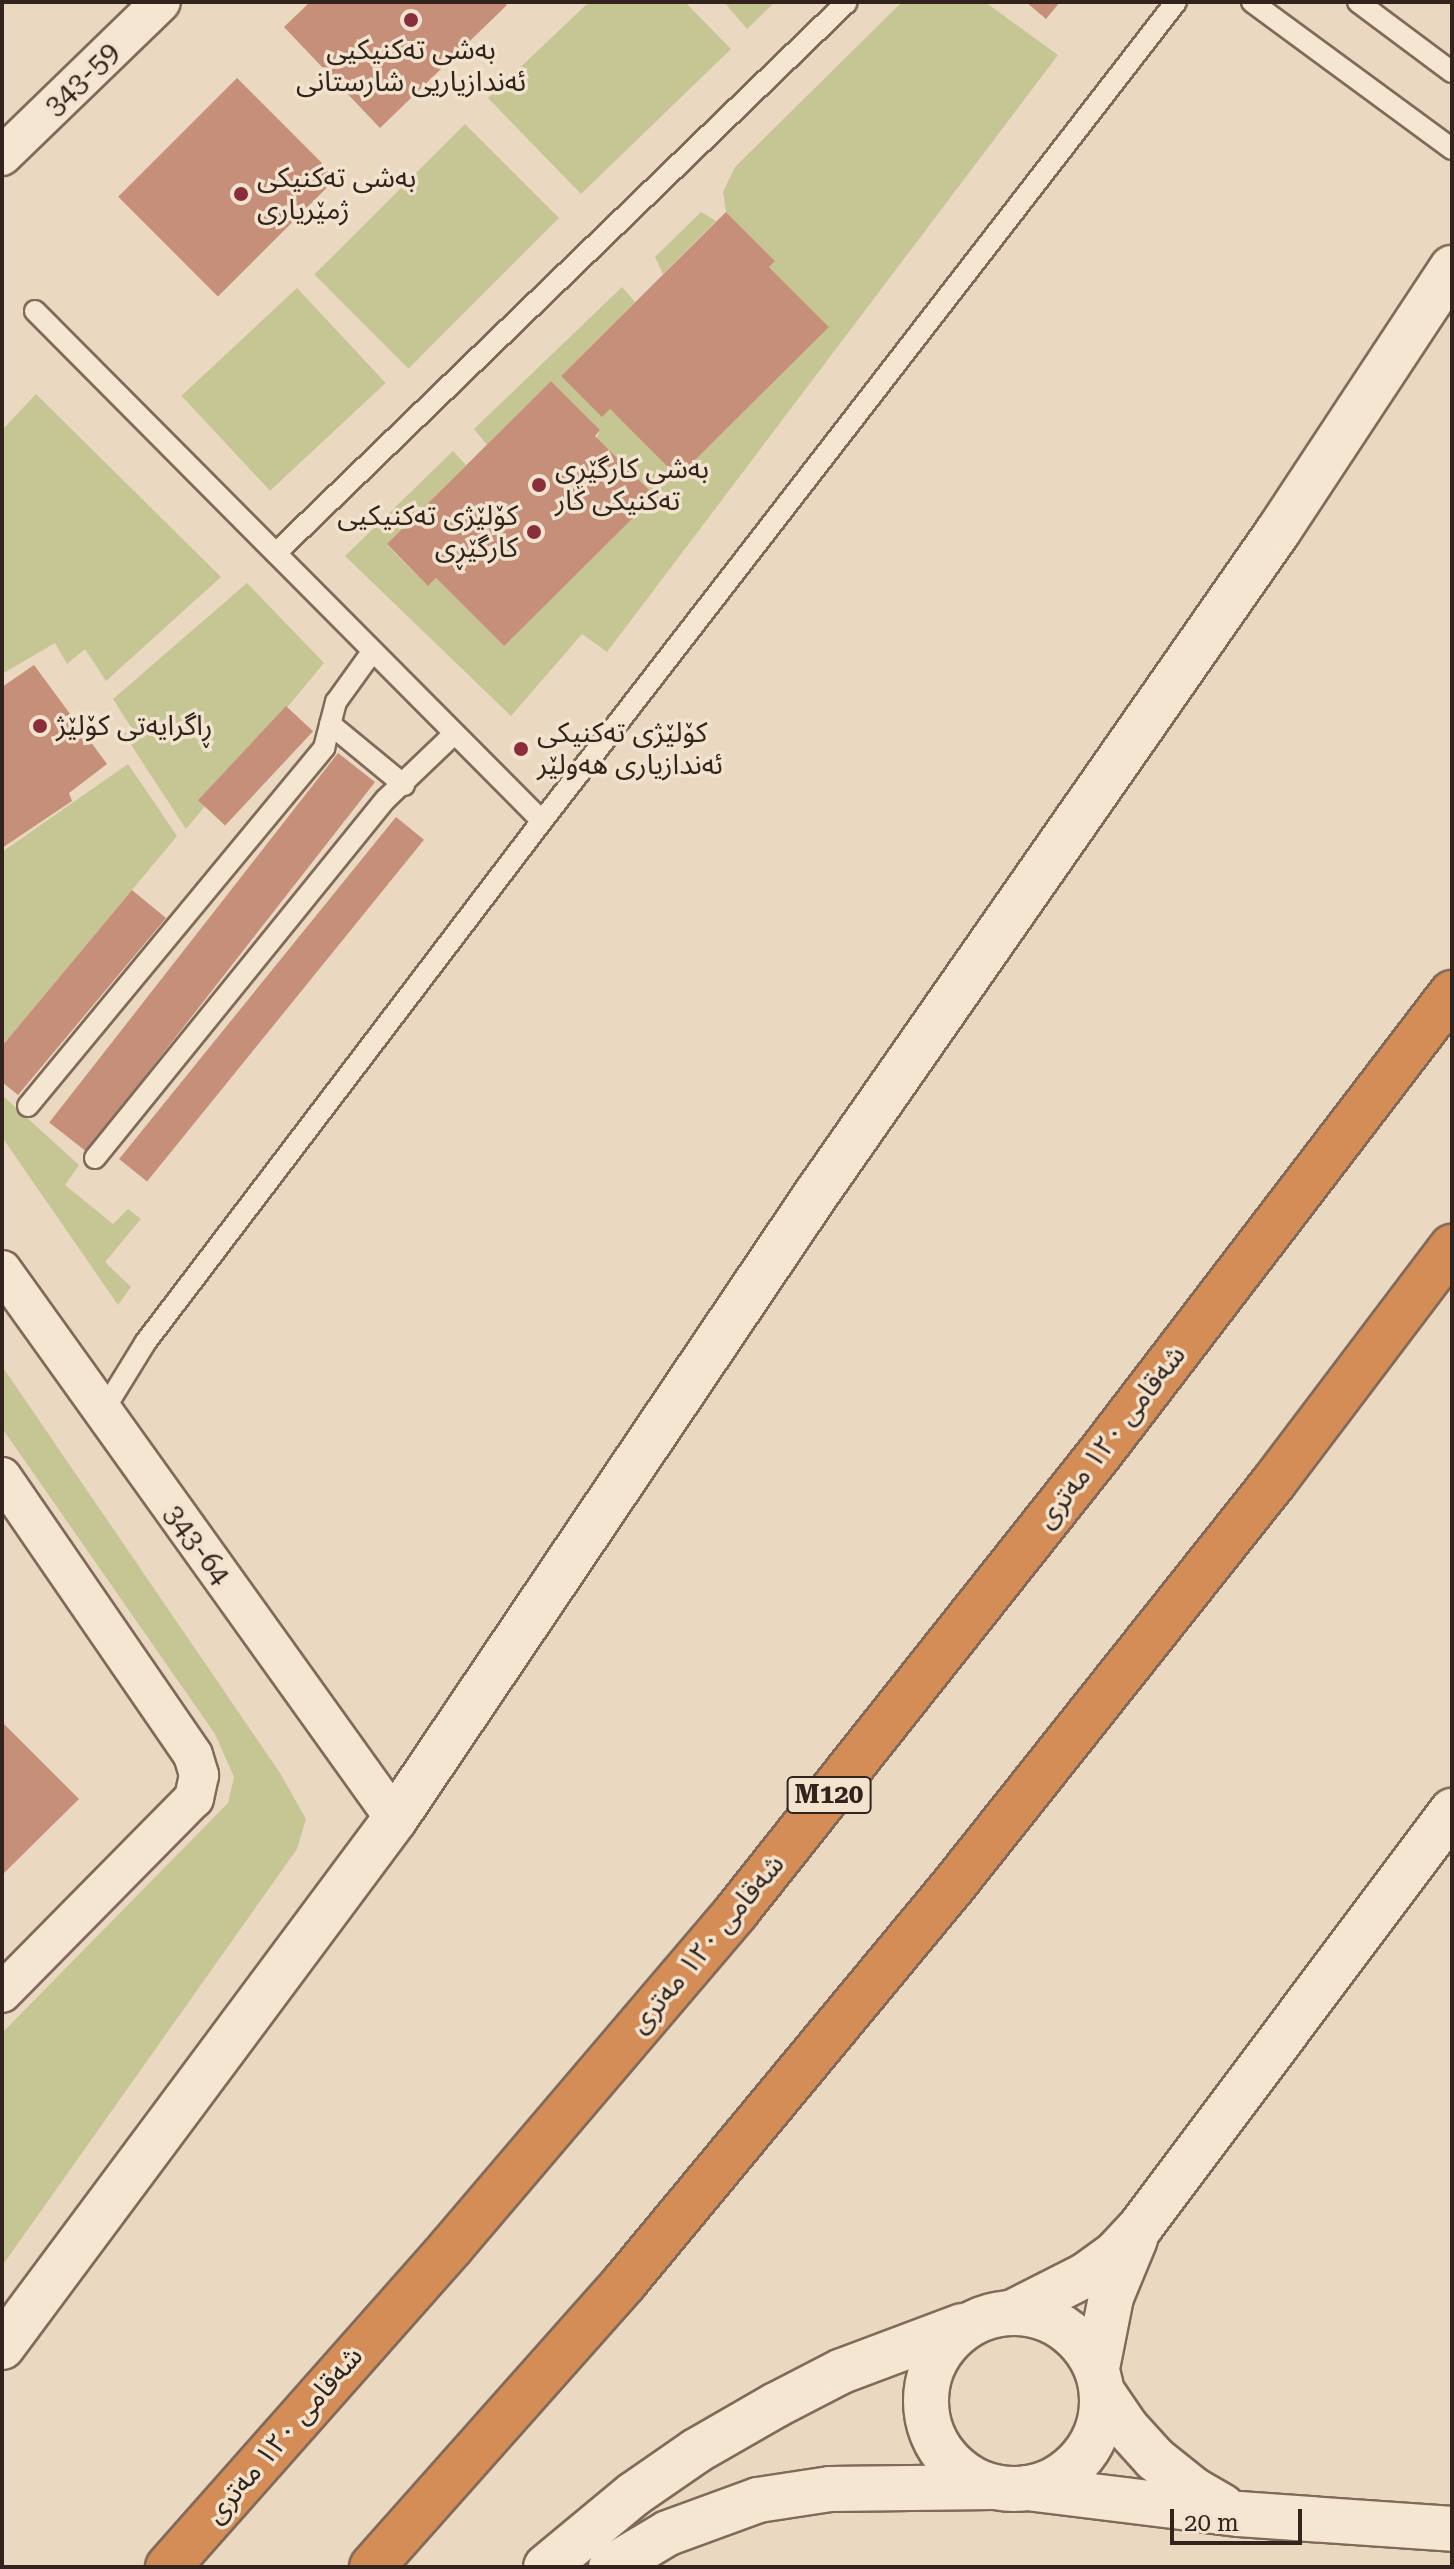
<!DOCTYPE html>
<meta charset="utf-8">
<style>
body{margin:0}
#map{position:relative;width:1454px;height:2569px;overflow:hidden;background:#ead8c0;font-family:"Roboto Serif","Noto Sans Arabic",serif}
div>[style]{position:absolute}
.green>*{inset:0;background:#c6c695;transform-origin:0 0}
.building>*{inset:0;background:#c58f79;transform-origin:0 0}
.roads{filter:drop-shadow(2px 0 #816a5a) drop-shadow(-2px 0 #816a5a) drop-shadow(0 2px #816a5a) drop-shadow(0 -2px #816a5a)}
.service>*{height:20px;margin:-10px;padding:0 10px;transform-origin:10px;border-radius:10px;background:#f5e6d2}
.minor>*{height:38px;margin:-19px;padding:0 19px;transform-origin:19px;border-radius:19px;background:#f5e6d2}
.tertiary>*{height:44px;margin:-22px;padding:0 22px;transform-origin:22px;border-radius:22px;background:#f5e6d2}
.tertiary>.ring{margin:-22px;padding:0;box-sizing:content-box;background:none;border:44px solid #f5e6d2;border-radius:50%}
.secondary>*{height:44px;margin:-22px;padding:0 22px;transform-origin:22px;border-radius:22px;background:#f5e6d2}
.motorway>*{height:44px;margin:-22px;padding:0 22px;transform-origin:22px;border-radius:22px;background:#d48d56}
.dots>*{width:22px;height:22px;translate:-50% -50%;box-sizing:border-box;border:4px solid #f2e3cf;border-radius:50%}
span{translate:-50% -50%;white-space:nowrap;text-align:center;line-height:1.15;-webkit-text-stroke:7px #f2e3cf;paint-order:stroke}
.shield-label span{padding:2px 6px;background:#f2e3cf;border:2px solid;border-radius:6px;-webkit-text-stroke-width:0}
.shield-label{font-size:26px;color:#32241d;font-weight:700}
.poi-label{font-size:28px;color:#32241d}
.left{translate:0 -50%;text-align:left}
.right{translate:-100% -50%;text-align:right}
.street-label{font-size:28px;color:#32241d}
.frame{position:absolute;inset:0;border:4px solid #32241d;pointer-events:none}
.scale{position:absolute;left:1170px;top:2509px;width:132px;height:36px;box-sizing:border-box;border:4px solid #32241d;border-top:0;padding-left:10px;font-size:24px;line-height:28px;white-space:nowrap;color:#32241d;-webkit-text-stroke:6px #f2e3cf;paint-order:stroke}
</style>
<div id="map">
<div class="green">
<div style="clip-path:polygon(589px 2px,685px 2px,731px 49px,581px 194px,488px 98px)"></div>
<div style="clip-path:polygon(724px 2px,775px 2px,747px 29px)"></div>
<div style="clip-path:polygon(902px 2px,985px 2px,1058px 55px,607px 652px,582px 634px,511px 716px,345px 556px,453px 451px,466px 465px,387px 545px,428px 586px,436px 578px,504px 646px,600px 430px,551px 381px,487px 445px,474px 429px,622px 287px,635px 302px,561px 376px,602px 416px,610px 409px,679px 476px,829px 327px,769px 267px,775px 261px,726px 212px,723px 192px,735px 167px)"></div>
<div style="left:465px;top:124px;width:133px;height:213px;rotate:45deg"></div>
<div style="clip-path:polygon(701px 212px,716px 221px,663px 274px,655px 257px)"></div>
<div style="left:297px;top:288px;width:130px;height:158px;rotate:47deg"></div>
<div style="clip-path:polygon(36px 394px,221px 577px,106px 681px,85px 649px,67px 664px,55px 643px,2px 674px,2px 430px)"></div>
<div style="clip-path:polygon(247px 583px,324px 663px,186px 829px,124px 734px,132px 729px,113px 699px)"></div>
<div style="clip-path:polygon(128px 764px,177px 836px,2px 1046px,2px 852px)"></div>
<div style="clip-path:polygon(2px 1095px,79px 1165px,65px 1185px,113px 1224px,128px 1209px,141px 1219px,105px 1262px,131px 1287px,118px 1305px,2px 1137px)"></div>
<div style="clip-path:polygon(2px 1366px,280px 1773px,306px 1819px,297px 1849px,2px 2266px,2px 2033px,228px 1803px,234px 1777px,215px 1734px,2px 1428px)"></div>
</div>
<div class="building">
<div style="clip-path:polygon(310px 2px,504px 2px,507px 5px,380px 128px,284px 27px)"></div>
<div style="clip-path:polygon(1026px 2px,1060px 2px,1046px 19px)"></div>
<div style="left:237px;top:78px;width:141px;height:168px;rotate:45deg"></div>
<div style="clip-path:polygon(726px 212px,775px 261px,769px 267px,829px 327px,678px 477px,610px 409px,602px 417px,561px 376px)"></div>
<div style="clip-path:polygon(551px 381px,600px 430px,595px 436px,655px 496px,504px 646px,436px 578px,428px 586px,387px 544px)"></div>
<div style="clip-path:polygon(34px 665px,107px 764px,69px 793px,72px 801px,2px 848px,2px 687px)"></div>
<div style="left:286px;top:706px;width:37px;height:129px;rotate:43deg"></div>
<div style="left:338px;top:753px;width:47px;height:469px;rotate:38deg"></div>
<div style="left:396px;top:817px;width:36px;height:440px;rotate:39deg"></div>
<div style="clip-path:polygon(132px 890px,166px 918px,18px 1095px,2px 1082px,2px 1046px)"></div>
<div style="clip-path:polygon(2px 1722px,79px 1799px,2px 1875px)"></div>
</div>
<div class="roads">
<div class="service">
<div style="left:1252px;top:2px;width:248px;rotate:36.3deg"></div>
<div style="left:1358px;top:2px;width:117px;rotate:36.7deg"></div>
<div style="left:35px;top:311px;width:719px;rotate:45.17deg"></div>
<div style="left:276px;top:553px;width:793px;rotate:-43.98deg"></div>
<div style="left:330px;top:724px;width:96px;rotate:39.5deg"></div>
<div style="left:28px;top:1106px;width:465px;rotate:-50.4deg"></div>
<div style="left:324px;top:748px;width:48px;rotate:-75.4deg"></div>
<div style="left:336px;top:702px;width:62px;rotate:-54.2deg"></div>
<div style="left:95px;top:1158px;width:462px;rotate:-51deg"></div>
<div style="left:386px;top:799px;width:94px;rotate:-43.7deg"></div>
<div style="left:102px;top:1413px;width:82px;rotate:-58.4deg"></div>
<div style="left:145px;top:1343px;width:656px;rotate:-52.75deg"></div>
<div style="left:542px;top:821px;width:1036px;rotate:-52.26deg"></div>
</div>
<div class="minor">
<div style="left:2px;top:156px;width:221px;rotate:-44.1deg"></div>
<div style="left:2px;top:1270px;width:675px;rotate:54.4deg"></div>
<div style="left:2px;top:1477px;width:337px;rotate:55.5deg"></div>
<div style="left:193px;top:1755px;width:21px;rotate:73deg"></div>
<div style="left:199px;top:1775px;width:24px;rotate:102deg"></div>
<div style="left:194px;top:1798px;width:274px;rotate:134.6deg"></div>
</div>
<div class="tertiary">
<div class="ring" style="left:926px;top:2313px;width:132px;height:132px"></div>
<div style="left:1011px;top:2313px;width:84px;rotate:-26.9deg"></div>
<div style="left:1086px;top:2275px;width:37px;rotate:-36deg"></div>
<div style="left:1116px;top:2253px;width:37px;rotate:-47deg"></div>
<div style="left:1141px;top:2226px;width:519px;rotate:-53.15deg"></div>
<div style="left:2px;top:2347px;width:658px;rotate:-53.34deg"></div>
<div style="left:395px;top:1819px;width:755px;rotate:-56.02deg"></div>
<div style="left:817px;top:1193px;width:808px;rotate:-55.13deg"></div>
<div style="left:1279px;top:530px;width:314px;rotate:-56.6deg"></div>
<div style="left:1097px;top:2368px;width:72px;rotate:-78.8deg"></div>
<div style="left:1111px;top:2297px;width:63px;rotate:-67.5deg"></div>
<div style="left:546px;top:2567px;width:114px;rotate:-39.7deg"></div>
<div style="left:634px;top:2494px;width:75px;rotate:-34.7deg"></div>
<div style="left:696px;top:2451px;width:92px;rotate:-29.9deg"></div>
<div style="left:776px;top:2405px;width:74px;rotate:-27.3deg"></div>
<div style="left:842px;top:2371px;width:128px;rotate:-20.6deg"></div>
<div style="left:611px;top:2567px;width:66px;rotate:-30.8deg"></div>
<div style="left:668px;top:2533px;width:96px;rotate:-20.1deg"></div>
<div style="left:758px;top:2500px;width:73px;rotate:-8.7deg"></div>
<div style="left:830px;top:2489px;width:162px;rotate:-0.7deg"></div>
</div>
<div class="secondary">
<div style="left:1103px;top:2393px;width:41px;rotate:55.9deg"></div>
<div style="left:1126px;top:2427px;width:43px;rotate:47.8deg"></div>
<div style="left:1155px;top:2459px;width:50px;rotate:38.5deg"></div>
<div style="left:1194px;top:2490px;width:32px;rotate:30deg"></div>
<div style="left:1027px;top:2488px;width:214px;rotate:7deg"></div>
<div style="left:1239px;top:2514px;width:214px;rotate:4deg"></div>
</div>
<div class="motorway">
<div style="left:168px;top:2567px;width:427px;rotate:-48.5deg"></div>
<div style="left:451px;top:2247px;width:440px;rotate:-49.6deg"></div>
<div style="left:736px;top:1912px;width:587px;rotate:-51.57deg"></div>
<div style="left:1101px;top:1452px;width:578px;rotate:-52.59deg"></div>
<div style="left:372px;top:2567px;width:380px;rotate:-48.4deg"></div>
<div style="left:624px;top:2283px;width:516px;rotate:-50.35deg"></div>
<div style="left:953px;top:1886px;width:516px;rotate:-51.53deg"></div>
<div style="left:1274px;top:1482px;width:295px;rotate:-52.9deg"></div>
</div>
</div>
<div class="dots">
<div style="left:411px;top:20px;background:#8b2e3b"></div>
<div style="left:241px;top:194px;background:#8b2e3b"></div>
<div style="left:539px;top:485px;background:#8b2e3b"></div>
<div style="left:534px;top:532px;background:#8b2e3b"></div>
<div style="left:40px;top:726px;background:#8b2e3b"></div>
<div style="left:521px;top:749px;background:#8b2e3b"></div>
</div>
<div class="shield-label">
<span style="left:829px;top:1795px">M120</span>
</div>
<div class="poi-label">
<span style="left:411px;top:66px">بەشی تەکنیکیی<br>ئەندازیاریی شارستانی</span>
<span class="left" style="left:257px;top:194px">بەشی تەکنیکی<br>ژمێریاری</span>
<span class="left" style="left:555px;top:485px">بەشی کارگێڕی<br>تەکنیکی کار</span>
<span class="right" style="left:518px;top:532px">کۆلێژی تەکنیکیی<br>کارگێڕی</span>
<span class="left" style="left:56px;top:726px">ڕاگرایەتی کۆلێژ</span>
<span class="left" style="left:537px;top:749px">کۆلێژی تەکنیکی<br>ئەندازیاری هەولێر</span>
</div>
<div class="street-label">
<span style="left:82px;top:79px;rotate:-44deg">343-59</span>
<span style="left:1111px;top:1437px;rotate:-52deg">شەقامی ١٢٠ مەتری</span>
<span style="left:197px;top:1545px;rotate:54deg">343-64</span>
<span style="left:707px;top:1944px;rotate:-50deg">شەقامی ١٢٠ مەتری</span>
<span style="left:284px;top:2435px;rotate:-49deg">شەقامی ١٢٠ مەتری</span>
</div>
<div class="frame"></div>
<div class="scale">20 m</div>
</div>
